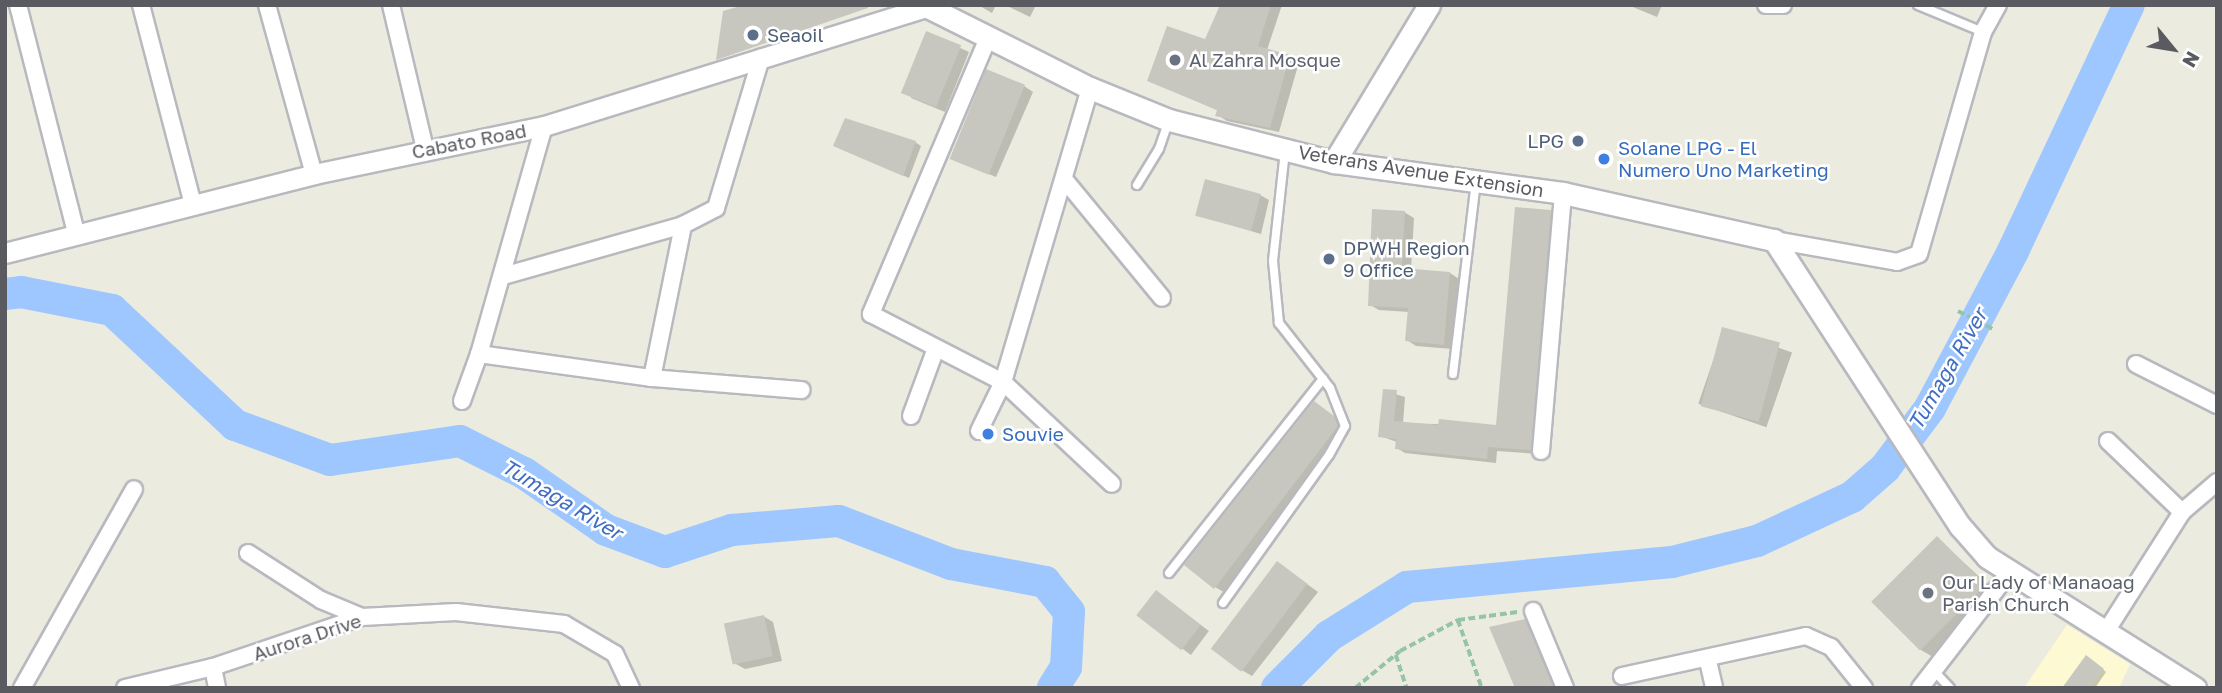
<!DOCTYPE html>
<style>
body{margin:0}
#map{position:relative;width:2222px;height:693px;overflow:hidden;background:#ecebe0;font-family:"Golos Text",sans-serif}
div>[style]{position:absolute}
.commercial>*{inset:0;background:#fdf9d3}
.shadow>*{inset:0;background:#0003;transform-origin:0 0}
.river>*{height:32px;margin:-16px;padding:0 16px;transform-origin:16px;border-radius:16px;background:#9dc7fe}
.building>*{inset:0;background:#c8c7bf;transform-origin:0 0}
.path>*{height:3.5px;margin-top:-1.75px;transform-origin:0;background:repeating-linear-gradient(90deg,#95c4a8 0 7px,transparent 0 10.5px)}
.roads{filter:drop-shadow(2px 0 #b8b9bf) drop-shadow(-2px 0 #b8b9bf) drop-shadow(0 2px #b8b9bf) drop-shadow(0 -2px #b8b9bf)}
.service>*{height:8px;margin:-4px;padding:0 4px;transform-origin:4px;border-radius:4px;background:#fff}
.minor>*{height:16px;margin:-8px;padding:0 8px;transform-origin:8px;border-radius:8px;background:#fff}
.tertiary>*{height:19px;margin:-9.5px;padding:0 9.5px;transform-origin:9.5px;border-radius:9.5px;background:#fff}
.secondary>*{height:21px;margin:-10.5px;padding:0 10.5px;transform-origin:10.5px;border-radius:10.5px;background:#fff}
.dots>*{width:19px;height:19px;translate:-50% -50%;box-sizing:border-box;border:4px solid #fff;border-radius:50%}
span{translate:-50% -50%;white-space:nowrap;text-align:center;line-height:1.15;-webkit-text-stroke:5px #fff;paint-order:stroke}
.service-label{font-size:19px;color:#4e5e75}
.left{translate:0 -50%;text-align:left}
.right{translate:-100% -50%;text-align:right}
.worship-label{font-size:19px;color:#5b616d}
.street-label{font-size:19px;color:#595b61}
.shop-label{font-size:19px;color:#366cbe}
.water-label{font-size:21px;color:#416ec0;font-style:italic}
.frame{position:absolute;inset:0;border:7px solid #595b61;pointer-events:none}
.north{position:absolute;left:2138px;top:14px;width:70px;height:70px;-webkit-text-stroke:5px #fff;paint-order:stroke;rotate:120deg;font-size:19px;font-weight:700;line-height:28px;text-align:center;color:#595b61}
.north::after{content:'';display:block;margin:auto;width:24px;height:32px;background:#595b61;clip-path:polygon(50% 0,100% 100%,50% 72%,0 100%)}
</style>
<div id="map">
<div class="commercial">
<div style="clip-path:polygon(2067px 625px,2130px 664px,2119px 688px,2024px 688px)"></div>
</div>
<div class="shadow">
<div style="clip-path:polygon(751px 5px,874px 5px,718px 59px)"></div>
<div style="clip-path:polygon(978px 5px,996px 5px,992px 13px)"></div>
<div style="clip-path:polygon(1005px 5px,1036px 5px,1030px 17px)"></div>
<div style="clip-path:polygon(1221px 5px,1282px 5px,1267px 50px,1299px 62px,1279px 132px,1227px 121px,1218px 115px,1219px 111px,1149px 80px,1206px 41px)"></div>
<div style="clip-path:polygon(1628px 5px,1662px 5px,1657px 17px)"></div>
<div style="clip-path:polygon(927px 33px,969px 52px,945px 112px,911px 98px)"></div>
<div style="clip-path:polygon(1024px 86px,1033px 92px,996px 177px,962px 163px)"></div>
<div style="clip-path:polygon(915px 142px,921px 146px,909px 178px,841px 149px)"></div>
<div style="clip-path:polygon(1260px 195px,1269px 200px,1261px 234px,1197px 215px)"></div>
<div style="clip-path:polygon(1551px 211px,1559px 216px,1539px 454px,1497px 451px,1496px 463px,1405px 453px,1397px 448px,1397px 442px,1380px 436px,1385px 391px,1405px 397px,1403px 423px,1498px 426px)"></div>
<div style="clip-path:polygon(1404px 212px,1414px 218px,1411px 270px,1450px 273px,1459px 279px,1453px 349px,1416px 346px,1407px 340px,1409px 312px,1379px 310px,1370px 305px)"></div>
<div style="left:1724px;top:329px;width:72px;height:79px;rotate:19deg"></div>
<div style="clip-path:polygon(1315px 403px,1346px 425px,1349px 433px,1227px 594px,1215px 587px)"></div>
<div style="clip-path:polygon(1937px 538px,1997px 593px,1933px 657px,1921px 650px)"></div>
<div style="clip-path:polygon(1278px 563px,1318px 592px,1252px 676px,1240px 669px)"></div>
<div style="left:1157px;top:592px;width:65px;height:30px;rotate:37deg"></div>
<div style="clip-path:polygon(763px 616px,773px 622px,782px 661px,745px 669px,736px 664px)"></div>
<div style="clip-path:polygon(1525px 621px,1531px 624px,1557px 688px,1517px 688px)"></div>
<div style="clip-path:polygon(2090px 659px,2106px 672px,2095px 688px,2067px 688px)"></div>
</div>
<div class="river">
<div style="left:5px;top:294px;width:16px;rotate:-7deg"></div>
<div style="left:21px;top:292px;width:93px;rotate:11.2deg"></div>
<div style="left:112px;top:310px;width:168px;rotate:43.1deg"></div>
<div style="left:235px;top:425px;width:101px;rotate:20.2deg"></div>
<div style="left:330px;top:460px;width:131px;rotate:-8.3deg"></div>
<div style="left:460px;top:441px;width:72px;rotate:26.6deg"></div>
<div style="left:524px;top:473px;width:100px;rotate:34.8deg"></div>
<div style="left:606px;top:530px;width:63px;rotate:20.4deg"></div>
<div style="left:665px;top:552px;width:71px;rotate:-18.2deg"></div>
<div style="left:732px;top:530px;width:107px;rotate:-4.8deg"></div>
<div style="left:839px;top:521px;width:120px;rotate:21deg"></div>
<div style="left:951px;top:564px;width:96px;rotate:10.8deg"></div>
<div style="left:1045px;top:582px;width:38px;rotate:51deg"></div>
<div style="left:1069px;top:612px;width:55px;rotate:93.1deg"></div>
<div style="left:1066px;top:667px;width:25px;rotate:122deg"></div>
<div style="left:1277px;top:688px;width:74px;rotate:-45deg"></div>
<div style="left:1329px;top:636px;width:92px;rotate:-32.1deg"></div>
<div style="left:1407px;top:587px;width:266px;rotate:-5.4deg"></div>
<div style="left:1672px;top:562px;width:88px;rotate:-13.9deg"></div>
<div style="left:1757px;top:541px;width:105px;rotate:-24.9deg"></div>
<div style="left:1852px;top:497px;width:44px;rotate:-41.3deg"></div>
<div style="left:1885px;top:468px;width:75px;rotate:-53.1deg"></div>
<div style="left:1930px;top:408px;width:178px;rotate:-62.1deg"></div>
<div style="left:2013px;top:251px;width:272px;rotate:-64.8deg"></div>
</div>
<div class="building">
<div style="clip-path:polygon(744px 5px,867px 5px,868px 8px,716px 60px,723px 11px)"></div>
<div style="clip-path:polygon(1220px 5px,1271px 5px,1258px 46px,1290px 55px,1270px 128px,1215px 116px,1217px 110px,1147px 81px,1167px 26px,1205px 39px)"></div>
<div style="left:926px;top:31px;width:38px;height:67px;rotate:22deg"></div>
<div style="left:986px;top:69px;width:42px;height:97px;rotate:22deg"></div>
<div style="clip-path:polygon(845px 118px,916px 141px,903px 176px,833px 146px)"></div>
<div style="left:1205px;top:179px;width:58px;height:38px;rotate:15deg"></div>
<div style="clip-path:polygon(1515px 207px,1551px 210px,1531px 450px,1488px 447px,1487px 459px,1395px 449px,1396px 439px,1378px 437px,1383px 389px,1397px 390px,1394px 421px,1438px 425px,1439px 419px,1496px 425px)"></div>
<div style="clip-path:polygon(1372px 209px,1405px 211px,1402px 268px,1450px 272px,1444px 345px,1405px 341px,1408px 308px,1368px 306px)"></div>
<div style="left:1722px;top:327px;width:60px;height:82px;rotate:15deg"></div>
<div style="clip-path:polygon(1314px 401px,1334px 416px,1338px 426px,1214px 589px,1184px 565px)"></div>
<div style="left:1937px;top:536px;width:69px;height:93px;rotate:45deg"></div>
<div style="left:1277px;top:561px;width:38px;height:110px;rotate:37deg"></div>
<div style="left:1156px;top:590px;width:57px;height:32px;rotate:38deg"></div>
<div style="left:764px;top:615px;width:42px;height:41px;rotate:78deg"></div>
<div style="clip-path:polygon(1525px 619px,1554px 688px,1515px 688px,1489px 627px)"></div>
<div style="clip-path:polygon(2086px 655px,2104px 669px,2090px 688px,2062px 688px)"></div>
</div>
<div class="path">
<div style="left:1958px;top:311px;width:42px;rotate:27.2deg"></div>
<div style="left:1458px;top:620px;width:72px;rotate:70.6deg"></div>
<div style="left:1396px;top:655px;width:35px;rotate:72deg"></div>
<div style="left:1355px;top:688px;width:58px;rotate:-39.4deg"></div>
<div style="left:1400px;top:651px;width:66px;rotate:-28.1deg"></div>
<div style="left:1458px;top:620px;width:60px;rotate:-7.7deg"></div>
</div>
<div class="roads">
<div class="service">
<div style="left:1918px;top:5px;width:70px;rotate:22.6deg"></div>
<div style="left:1137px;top:185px;width:42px;rotate:-58.6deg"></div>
<div style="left:1159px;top:149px;width:28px;rotate:-71deg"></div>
<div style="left:1453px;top:374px;width:193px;rotate:-83.2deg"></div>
<div style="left:1169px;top:573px;width:248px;rotate:-51.6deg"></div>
<div style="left:1223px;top:603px;width:182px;rotate:-54.4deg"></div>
<div style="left:1329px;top:455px;width:33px;rotate:-61deg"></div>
<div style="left:1345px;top:426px;width:41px;rotate:-111.5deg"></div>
<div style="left:1330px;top:388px;width:83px;rotate:-128.1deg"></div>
<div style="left:1279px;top:323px;width:62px;rotate:-95.5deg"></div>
<div style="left:1273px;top:261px;width:112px;rotate:-83.8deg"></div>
<div style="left:1935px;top:672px;width:22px;rotate:47deg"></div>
</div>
<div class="minor">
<div style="left:18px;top:5px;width:235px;rotate:75.7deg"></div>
<div style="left:141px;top:5px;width:207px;rotate:75.4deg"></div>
<div style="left:267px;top:5px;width:175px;rotate:74.5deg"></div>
<div style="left:391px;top:5px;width:148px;rotate:76.7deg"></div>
<div style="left:1766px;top:5px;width:17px"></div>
<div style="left:988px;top:38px;width:300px;rotate:113deg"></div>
<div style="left:871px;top:314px;width:148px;rotate:27.3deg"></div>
<div style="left:1003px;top:382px;width:149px;rotate:43.1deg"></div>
<div style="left:544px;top:126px;width:237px;rotate:105.9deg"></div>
<div style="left:479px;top:354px;width:175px;rotate:7.9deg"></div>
<div style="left:652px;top:378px;width:156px;rotate:-78.5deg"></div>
<div style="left:1064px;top:179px;width:154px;rotate:50.5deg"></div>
<div style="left:1774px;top:240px;width:125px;rotate:10.1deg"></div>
<div style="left:1897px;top:262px;width:23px;rotate:-20deg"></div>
<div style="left:1919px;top:254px;width:231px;rotate:-73.9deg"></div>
<div style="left:1983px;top:32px;width:31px;rotate:-61deg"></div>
<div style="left:503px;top:276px;width:187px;rotate:-15.8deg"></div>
<div style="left:683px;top:225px;width:37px;rotate:-27deg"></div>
<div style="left:716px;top:208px;width:157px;rotate:-73.3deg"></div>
<div style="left:2136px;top:364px;width:91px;rotate:26.8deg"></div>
<div style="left:652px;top:378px;width:150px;rotate:4.6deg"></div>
<div style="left:462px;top:401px;width:50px;rotate:-70.1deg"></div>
<div style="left:911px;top:416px;width:72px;rotate:-69.8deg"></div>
<div style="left:979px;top:431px;width:55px;rotate:-63.9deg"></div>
<div style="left:1003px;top:382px;width:307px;rotate:-73.5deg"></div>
<div style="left:2108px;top:441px;width:103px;rotate:43.8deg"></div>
<div style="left:1541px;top:451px;width:259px;rotate:-85.1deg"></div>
<div style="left:248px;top:553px;width:87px;rotate:32.8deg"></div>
<div style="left:321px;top:600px;width:44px;rotate:22.5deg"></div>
<div style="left:1533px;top:611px;width:83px;rotate:67.4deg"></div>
<div style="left:2105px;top:633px;width:143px;rotate:-57.5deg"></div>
<div style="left:2182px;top:512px;width:46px;rotate:-40.6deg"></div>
<div style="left:1708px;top:661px;width:28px;rotate:77deg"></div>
<div style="left:213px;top:667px;width:21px;rotate:79deg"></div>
<div style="left:1622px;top:676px;width:188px;rotate:-12.3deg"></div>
<div style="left:1806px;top:636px;width:27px;rotate:24deg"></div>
<div style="left:1831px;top:647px;width:53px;rotate:51.2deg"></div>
<div style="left:22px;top:688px;width:228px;rotate:-60.6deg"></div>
<div style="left:125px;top:688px;width:90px;rotate:-13.4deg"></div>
<div style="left:213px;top:667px;width:157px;rotate:-18.6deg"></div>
<div style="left:362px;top:617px;width:94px;rotate:-3deg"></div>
<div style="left:456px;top:612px;width:109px;rotate:6.3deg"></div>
<div style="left:564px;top:624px;width:59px;rotate:30.5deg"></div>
<div style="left:615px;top:654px;width:38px;rotate:65deg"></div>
<div style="left:1920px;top:688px;width:144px;rotate:-52.3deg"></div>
</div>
<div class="tertiary">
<div style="left:5px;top:253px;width:319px;rotate:-14.3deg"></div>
<div style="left:314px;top:174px;width:235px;rotate:-11.8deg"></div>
<div style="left:544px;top:126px;width:401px;rotate:-17.3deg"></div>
</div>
<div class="secondary">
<div style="left:924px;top:5px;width:186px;rotate:26.6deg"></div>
<div style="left:1090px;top:88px;width:85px;rotate:22.1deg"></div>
<div style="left:1169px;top:120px;width:170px;rotate:14.3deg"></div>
<div style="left:1334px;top:162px;width:231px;rotate:7.7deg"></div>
<div style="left:1563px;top:193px;width:216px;rotate:12.6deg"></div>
<div style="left:1774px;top:240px;width:341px;rotate:57deg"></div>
<div style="left:1960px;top:526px;width:41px;rotate:48.9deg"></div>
<div style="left:1987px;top:557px;width:246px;rotate:32.2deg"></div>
<div style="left:1334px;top:162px;width:184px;rotate:-58.8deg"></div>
</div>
</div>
<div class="dots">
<div style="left:753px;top:35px;background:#5c6f8a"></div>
<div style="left:1175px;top:60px;background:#6b7280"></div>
<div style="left:1578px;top:141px;background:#5c6f8a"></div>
<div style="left:1604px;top:159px;background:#3f7fe0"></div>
<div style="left:1329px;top:259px;background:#5c6f8a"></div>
<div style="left:988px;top:434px;background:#3f7fe0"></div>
<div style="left:1928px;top:593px;background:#6b7280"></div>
</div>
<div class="service-label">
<span class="left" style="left:767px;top:35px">Seaoil</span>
<span class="right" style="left:1564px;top:141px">LPG</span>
<span class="left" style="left:1343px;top:259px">DPWH Region<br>9 Office</span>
</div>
<div class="worship-label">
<span class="left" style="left:1189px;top:60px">Al Zahra Mosque</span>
<span class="left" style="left:1942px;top:593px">Our Lady of Manaoag<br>Parish Church</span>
</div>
<div class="street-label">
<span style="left:469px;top:141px;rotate:-11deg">Cabato Road</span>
<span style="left:1421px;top:171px;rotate:9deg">Veterans Avenue Extension</span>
<span style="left:307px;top:637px;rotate:-18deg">Aurora Drive</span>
</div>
<div class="shop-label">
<span class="left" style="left:1618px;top:159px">Solane LPG - El<br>Numero Uno Marketing</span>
<span class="left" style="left:1002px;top:434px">Souvie</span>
</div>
<div class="water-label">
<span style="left:1947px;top:369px;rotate:-60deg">Tumaga River</span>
<span style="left:562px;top:499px;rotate:31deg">Tumaga River</span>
</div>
<div class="frame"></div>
<div class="north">N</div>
</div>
